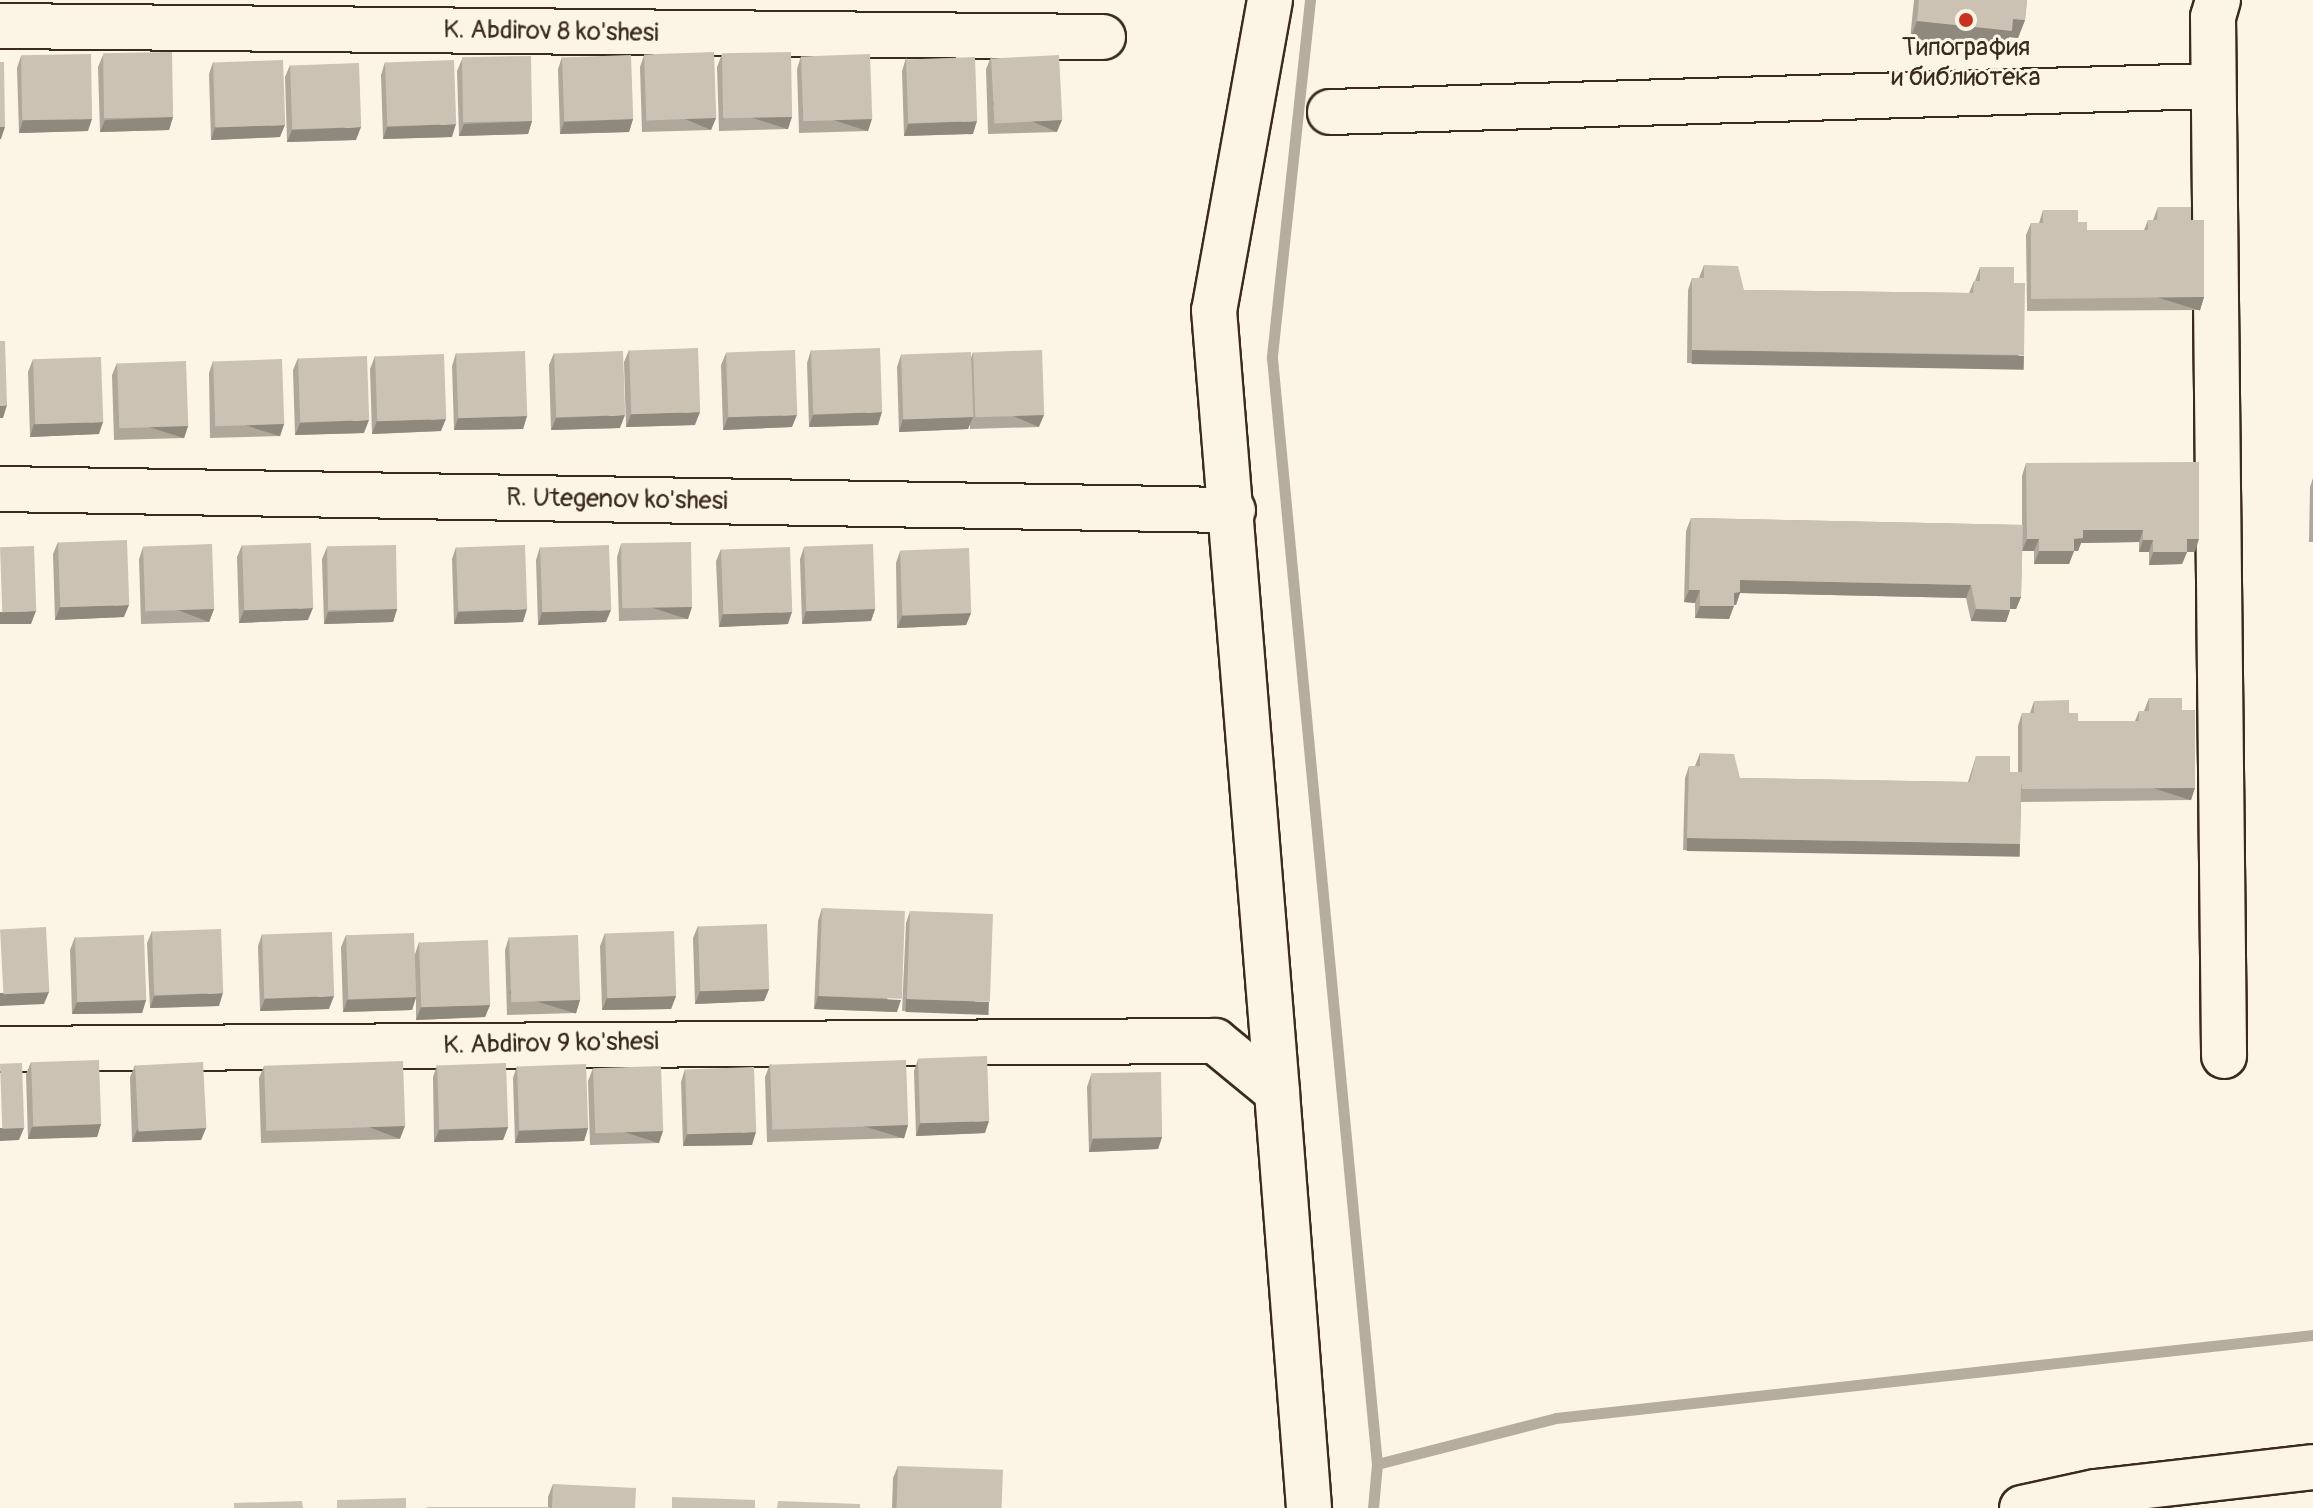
<!DOCTYPE html>
<meta charset="utf-8">
<style>
body{margin:0}
#map{position:relative;width:2313px;height:1508px;overflow:hidden;background:#fcf5e5;font-family:Pangolin,sans-serif}
div>[style]{position:absolute}
.stream>*{height:11px;margin:-5.5px;padding:0 5.5px;transform-origin:5.5px;border-radius:5.5px;background:#b7ad9e}
.roads{filter:drop-shadow(2px 0 #3b2a1e) drop-shadow(-2px 0 #3b2a1e) drop-shadow(0 2px #3b2a1e) drop-shadow(0 -2px #3b2a1e)}
.minor>*{height:44px;margin:-22px;padding:0 22px;transform-origin:22px;border-radius:22px;background:#fcf5e5}
.wall>*{inset:0;background:#afa79a}
.shaded-wall>*{inset:0;background:#8f887d;transform-origin:0 0}
.building>*{inset:0;background:#ccc2b3;transform-origin:0 0}
.dots>*{width:22px;height:22px;translate:-50% -50%;box-sizing:border-box;border:4px solid #fcf5e5;border-radius:50%}
span{translate:-50% -50%;white-space:nowrap;text-align:center;line-height:1.15;-webkit-text-stroke:6px #fcf5e5;paint-order:stroke}
.street-label{font-size:26px;color:#3b2a1e}
.poi-label{font-size:26px;color:#3b2a1e}
</style>
<div id="map">
<div class="stream">
<div style="left:1310px;top:0;width:360px;rotate:96.1deg"></div>
<div style="left:1272px;top:358px;width:1111px;rotate:84.58deg"></div>
<div style="left:1377px;top:1464px;width:44px;rotate:95.2deg"></div>
<div style="left:1377px;top:1464px;width:185px;rotate:-14.4deg"></div>
<div style="left:1556px;top:1418px;width:762px;rotate:-6.26deg"></div>
</div>
<div class="roads">
<div class="minor">
<div style="left:1270px;top:0;width:315px;rotate:100.2deg"></div>
<div style="left:1214px;top:310px;width:785px;rotate:85.39deg"></div>
<div style="left:2218px;top:0;width:18px;rotate:106deg"></div>
<div style="left:2213px;top:17px;width:1039px;rotate:89.39deg"></div>
<div style="left:0;top:26px;width:1103px;rotate:0.57deg"></div>
<div style="left:1330px;top:112px;width:883px;rotate:-1.69deg"></div>
<div style="left:0;top:489px;width:1233px;rotate:0.98deg"></div>
<div style="left:0;top:1049px;width:1215px;rotate:-0.38deg"></div>
<div style="left:1215px;top:1041px;width:80px;rotate:39.4deg"></div>
<div style="left:1277px;top:1092px;width:417px;rotate:85.6deg"></div>
<div style="left:2022px;top:1508px;width:75px;rotate:-12.4deg"></div>
<div style="left:2095px;top:1492px;width:219px;rotate:-6.5deg"></div>
</div>
</div>
<div class="wall">
<div style="clip-path:polygon(1914px 0,2027px 0,2025px 20px,2018px 38px,2009px 37px,2005px 49px,1910px 39px)"></div>
<div style="clip-path:polygon(722px 54px,788px 129px,719px 131px,717px 67px)"></div>
<div style="clip-path:polygon(103px 55px,173px 117px,169px 130px,100px 132px,98px 67px)"></div>
<div style="clip-path:polygon(644px 55px,716px 118px,711px 130px,642px 132px,640px 67px)"></div>
<div style="clip-path:polygon(21px 56px,88px 131px,19px 133px,17px 68px)"></div>
<div style="clip-path:polygon(801px 56px,868px 131px,799px 133px,797px 69px)"></div>
<div style="clip-path:polygon(562px 57px,633px 119px,629px 132px,560px 134px,558px 69px)"></div>
<div style="clip-path:polygon(991px 57px,1057px 132px,988px 134px,986px 69px)"></div>
<div style="clip-path:polygon(906px 58px,973px 134px,904px 136px,902px 71px)"></div>
<div style="clip-path:polygon(462px 59px,532px 121px,528px 134px,459px 136px,457px 71px)"></div>
<div style="clip-path:polygon(213px 62px,280px 137px,211px 140px,209px 74px)"></div>
<div style="clip-path:polygon(385px 62px,452px 137px,383px 139px,381px 75px)"></div>
<div style="clip-path:polygon(290px 65px,356px 140px,287px 142px,285px 77px)"></div>
<div style="clip-path:polygon(2158px 207px,2191px 220px,2204px 297px,2200px 310px,2027px 311px,2026px 235px,2031px 223px,2039px 223px,2043px 210px,2087px 230px,2144px 230px,2148px 220px,2153px 220px)"></div>
<div style="clip-path:polygon(1704px 265px,1744px 290px,1969px 293px,1974px 281px,1975px 281px,1980px 267px,2014px 283px,2019px 367px,1687px 363px,1688px 290px,1692px 278px,1699px 278px)"></div>
<div style="clip-path:polygon(629px 350px,695px 425px,626px 427px,624px 362px)"></div>
<div style="clip-path:polygon(811px 350px,878px 425px,809px 427px,807px 363px)"></div>
<div style="clip-path:polygon(973px 352px,1039px 427px,970px 429px,970px 424px,968px 429px,899px 432px,897px 367px,901px 355px,971px 358px)"></div>
<div style="clip-path:polygon(456px 353px,527px 416px,523px 429px,454px 430px,452px 366px)"></div>
<div style="clip-path:polygon(554px 353px,620px 428px,551px 430px,549px 365px)"></div>
<div style="clip-path:polygon(726px 353px,792px 427px,723px 430px,721px 365px)"></div>
<div style="clip-path:polygon(375px 356px,441px 431px,372px 434px,370px 369px)"></div>
<div style="clip-path:polygon(298px 358px,364px 433px,295px 435px,293px 370px)"></div>
<div style="clip-path:polygon(33px 359px,99px 434px,30px 437px,28px 372px)"></div>
<div style="clip-path:polygon(213px 361px,284px 424px,280px 436px,210px 438px,209px 373px)"></div>
<div style="clip-path:polygon(117px 363px,188px 426px,184px 438px,114px 440px,112px 375px)"></div>
<div style="clip-path:polygon(2026px 463px,2195px 552px,2187px 552px,2182px 564px,2149px 565px,2149px 552px,2139px 552px,2139px 542px,2081px 543px,2078px 551px,2074px 551px,2069px 564px,2034px 564px,2034px 551px,2022px 551px,2021px 597px,2016px 609px,2010px 609px,2006px 622px,1971px 621px,1966px 598px,1740px 593px,1736px 605px,1734px 605px,1729px 619px,1695px 618px,1695px 603px,1684px 602px,1686px 531px,1691px 518px,2022px 525px,2022px 476px)"></div>
<div style="clip-path:polygon(2313px 478px,2313px 542px,2309px 542px,2310px 487px)"></div>
<div style="clip-path:polygon(58px 542px,124px 617px,55px 620px,53px 554px)"></div>
<div style="clip-path:polygon(621px 544px,688px 619px,619px 621px,617px 557px)"></div>
<div style="clip-path:polygon(242px 545px,308px 620px,239px 623px,237px 557px)"></div>
<div style="clip-path:polygon(143px 547px,214px 609px,209px 622px,141px 624px,139px 559px)"></div>
<div style="clip-path:polygon(327px 547px,397px 609px,393px 622px,324px 624px,322px 559px)"></div>
<div style="clip-path:polygon(456px 547px,523px 622px,454px 624px,452px 559px)"></div>
<div style="clip-path:polygon(540px 547px,606px 622px,538px 625px,536px 560px)"></div>
<div style="clip-path:polygon(804px 547px,875px 609px,871px 621px,802px 624px,800px 559px)"></div>
<div style="clip-path:polygon(721px 549px,788px 624px,719px 627px,716px 561px)"></div>
<div style="clip-path:polygon(900px 551px,971px 613px,966px 625px,897px 628px,896px 563px)"></div>
<div style="clip-path:polygon(2149px 698px,2182px 710px,2191px 800px,2021px 802px,2020px 844px,2015px 856px,1683px 850px,1685px 778px,1689px 766px,1695px 766px,1700px 753px,1740px 778px,1968px 782px,1976px 756px,2010px 772px,2018px 772px,2018px 726px,2022px 713px,2030px 713px,2034px 701px,2069px 713px,2078px 721px,2135px 721px,2139px 711px,2144px 711px)"></div>
<div style="clip-path:polygon(822px 908px,897px 1012px,814px 1009px,818px 921px)"></div>
<div style="clip-path:polygon(910px 911px,984px 1014px,902px 1011px,906px 923px)"></div>
<div style="clip-path:polygon(698px 926px,769px 989px,764px 1001px,695px 1004px,693px 938px)"></div>
<div style="clip-path:polygon(152px 931px,219px 1006px,150px 1008px,147px 943px)"></div>
<div style="clip-path:polygon(605px 933px,676px 996px,671px 1009px,602px 1010px,600px 946px)"></div>
<div style="clip-path:polygon(262px 934px,329px 1009px,260px 1011px,258px 946px)"></div>
<div style="clip-path:polygon(346px 935px,415px 954px,419px 942px,490px 1005px,485px 1017px,416px 1020px,416px 998px,412px 1010px,343px 1012px,341px 947px)"></div>
<div style="clip-path:polygon(75px 937px,146px 1000px,142px 1013px,72px 1014px,70px 950px)"></div>
<div style="clip-path:polygon(509px 937px,580px 1000px,576px 1013px,507px 1015px,505px 950px)"></div>
<div style="clip-path:polygon(918px 1059px,985px 1133px,916px 1136px,914px 1071px)"></div>
<div style="clip-path:polygon(31px 1062px,101px 1124px,97px 1137px,28px 1139px,26px 1074px)"></div>
<div style="clip-path:polygon(770px 1064px,908px 1125px,904px 1138px,767px 1142px,765px 1077px)"></div>
<div style="clip-path:polygon(135px 1065px,206px 1128px,201px 1140px,132px 1142px,130px 1077px)"></div>
<div style="clip-path:polygon(437px 1065px,508px 1127px,503px 1140px,434px 1142px,433px 1077px)"></div>
<div style="clip-path:polygon(264px 1066px,400px 1139px,261px 1143px,259px 1078px)"></div>
<div style="clip-path:polygon(517px 1066px,588px 1128px,584px 1141px,515px 1143px,513px 1078px)"></div>
<div style="clip-path:polygon(593px 1068px,659px 1143px,590px 1145px,588px 1081px)"></div>
<div style="clip-path:polygon(685px 1069px,752px 1145px,683px 1146px,681px 1082px)"></div>
<div style="clip-path:polygon(1091px 1075px,1162px 1137px,1158px 1149px,1089px 1152px,1087px 1087px)"></div>
<div style="clip-path:polygon(898px 1466px,1001px 1508px,892px 1508px,893px 1478px)"></div>
<div style="clip-path:polygon(553px 1484px,635px 1508px,427px 1508px,548px 1507px,548px 1497px)"></div>
</div>
<div class="shaded-wall">
<div style="clip-path:polygon(2013px 19px,2025px 20px,2018px 38px,2009px 37px,2005px 49px,1910px 39px,1917px 21px)"></div>
<div style="clip-path:polygon(173px 117px,169px 130px,100px 132px,105px 120px)"></div>
<div style="left:792px;top:117px;width:13px;height:69px;rotate:108deg"></div>
<div style="left:716px;top:118px;width:13px;height:70px;rotate:113deg"></div>
<div style="clip-path:polygon(92px 119px,88px 131px,19px 133px,23px 120px)"></div>
<div style="clip-path:polygon(633px 119px,629px 132px,560px 134px,564px 122px)"></div>
<div style="left:872px;top:119px;width:13px;height:69px;rotate:108deg"></div>
<div style="left:1062px;top:120px;width:13px;height:70px;rotate:113deg"></div>
<div style="clip-path:polygon(532px 121px,528px 134px,459px 136px,464px 124px)"></div>
<div style="clip-path:polygon(977px 121px,973px 134px,904px 136px,908px 124px)"></div>
<div style="clip-path:polygon(456px 124px,452px 137px,383px 139px,387px 127px)"></div>
<div style="clip-path:polygon(285px 125px,280px 137px,211px 140px,215px 127px)"></div>
<div style="clip-path:polygon(0 127px,5px 127px,1px 139px,0 139px)"></div>
<div style="clip-path:polygon(361px 127px,356px 140px,287px 142px,292px 130px)"></div>
<div style="left:2204px;top:297px;width:14px;height:173px;rotate:107deg"></div>
<div style="left:1692px;top:350px;width:332px;height:14px;rotate:1deg"></div>
<div style="clip-path:polygon(7px 405px,3px 418px,0 418px,0 406px)"></div>
<div style="clip-path:polygon(700px 412px,695px 425px,626px 427px,631px 414px)"></div>
<div style="clip-path:polygon(882px 412px,878px 425px,809px 427px,813px 415px)"></div>
<div style="clip-path:polygon(625px 415px,620px 428px,551px 430px,556px 418px)"></div>
<div style="clip-path:polygon(797px 415px,792px 427px,723px 430px,728px 417px)"></div>
<div style="left:1044px;top:415px;width:13px;height:70px;rotate:113deg"></div>
<div style="clip-path:polygon(527px 416px,523px 429px,454px 430px,458px 418px)"></div>
<div style="clip-path:polygon(973px 417px,968px 429px,899px 432px,903px 419px)"></div>
<div style="clip-path:polygon(446px 419px,441px 431px,372px 434px,377px 421px)"></div>
<div style="clip-path:polygon(369px 420px,364px 433px,295px 435px,300px 423px)"></div>
<div style="clip-path:polygon(103px 422px,99px 434px,30px 437px,34px 424px)"></div>
<div style="left:284px;top:424px;width:13px;height:69px;rotate:108deg"></div>
<div style="left:188px;top:426px;width:13px;height:69px;rotate:108deg"></div>
<div style="clip-path:polygon(2083px 530px,2143px 530px,2139px 542px,2081px 543px,2078px 551px,2069px 551px,2074px 539px)"></div>
<div style="clip-path:polygon(2027px 539px,2039px 539px,2034px 551px,2022px 551px)"></div>
<div style="clip-path:polygon(2187px 539px,2199px 539px,2195px 552px,2182px 552px)"></div>
<div style="clip-path:polygon(2143px 540px,2153px 540px,2149px 552px,2139px 552px)"></div>
<div style="clip-path:polygon(2039px 551px,2074px 551px,2069px 564px,2034px 564px)"></div>
<div style="clip-path:polygon(2153px 552px,2187px 552px,2182px 564px,2149px 565px)"></div>
<div style="clip-path:polygon(1740px 580px,1971px 585px,1966px 598px,1740px 593px,1736px 605px,1730px 605px)"></div>
<div style="clip-path:polygon(1689px 590px,1700px 590px,1695px 603px,1684px 602px)"></div>
<div style="clip-path:polygon(2010px 597px,2021px 597px,2016px 609px,2006px 609px)"></div>
<div style="clip-path:polygon(129px 605px,124px 617px,55px 620px,60px 607px)"></div>
<div style="clip-path:polygon(1700px 606px,1734px 606px,1729px 619px,1695px 618px)"></div>
<div style="left:692px;top:607px;width:13px;height:69px;rotate:108deg"></div>
<div style="clip-path:polygon(313px 608px,308px 620px,239px 623px,244px 610px)"></div>
<div style="left:214px;top:609px;width:14px;height:69px;rotate:111deg"></div>
<div style="clip-path:polygon(397px 609px,393px 622px,324px 624px,328px 612px)"></div>
<div style="clip-path:polygon(527px 609px,523px 622px,454px 624px,458px 612px)"></div>
<div style="clip-path:polygon(875px 609px,871px 621px,802px 624px,806px 611px)"></div>
<div style="clip-path:polygon(1976px 609px,2010px 610px,2006px 622px,1971px 621px)"></div>
<div style="clip-path:polygon(611px 610px,606px 622px,538px 625px,542px 612px)"></div>
<div style="clip-path:polygon(36px 611px,31px 624px,0 624px,0 612px)"></div>
<div style="clip-path:polygon(792px 612px,788px 624px,719px 627px,723px 614px)"></div>
<div style="clip-path:polygon(971px 613px,966px 625px,897px 628px,902px 616px)"></div>
<div style="left:2195px;top:788px;width:13px;height:173px;rotate:108deg"></div>
<div style="left:1687px;top:838px;width:333px;height:13px;rotate:1deg"></div>
<div style="clip-path:polygon(769px 989px,764px 1001px,695px 1004px,700px 991px)"></div>
<div style="clip-path:polygon(49px 992px,44px 1004px,0 1006px,0 993px)"></div>
<div style="clip-path:polygon(223px 993px,219px 1006px,150px 1008px,154px 996px)"></div>
<div style="clip-path:polygon(334px 996px,329px 1009px,260px 1011px,265px 999px)"></div>
<div style="clip-path:polygon(676px 996px,671px 1009px,602px 1010px,607px 998px)"></div>
<div style="clip-path:polygon(818px 996px,901px 1000px,897px 1012px,814px 1009px)"></div>
<div style="clip-path:polygon(416px 997px,412px 1010px,343px 1012px,347px 1000px)"></div>
<div style="left:906px;top:999px;width:83px;height:13px;rotate:2deg"></div>
<div style="clip-path:polygon(146px 1000px,142px 1013px,72px 1014px,77px 1002px)"></div>
<div style="left:580px;top:1000px;width:14px;height:69px;rotate:107deg"></div>
<div style="clip-path:polygon(490px 1005px,485px 1017px,416px 1020px,421px 1007px)"></div>
<div style="clip-path:polygon(989px 1121px,985px 1133px,916px 1136px,920px 1123px)"></div>
<div style="clip-path:polygon(101px 1124px,97px 1137px,28px 1139px,32px 1127px)"></div>
<div style="left:908px;top:1125px;width:14px;height:137px;rotate:107deg"></div>
<div style="left:405px;top:1126px;width:14px;height:139px;rotate:111deg"></div>
<div style="clip-path:polygon(508px 1127px,503px 1140px,434px 1142px,439px 1130px)"></div>
<div style="clip-path:polygon(0 1128px,24px 1128px,19px 1140px,0 1141px)"></div>
<div style="clip-path:polygon(206px 1128px,201px 1140px,132px 1142px,137px 1130px)"></div>
<div style="clip-path:polygon(588px 1128px,584px 1141px,515px 1143px,519px 1131px)"></div>
<div style="left:663px;top:1131px;width:13px;height:68px;rotate:108deg"></div>
<div style="clip-path:polygon(756px 1132px,752px 1145px,683px 1146px,687px 1134px)"></div>
<div style="clip-path:polygon(1162px 1137px,1158px 1149px,1089px 1152px,1093px 1139px)"></div>
</div>
<div class="building">
<div style="clip-path:polygon(1919px 0,2027px 0,2025px 20px,2013px 19px,2012px 31px,1917px 21px)"></div>
<div style="left:172px;top:52px;width:65px;height:69px;rotate:89deg"></div>
<div style="left:714px;top:52px;width:66px;height:70px;rotate:88deg"></div>
<div style="left:791px;top:52px;width:65px;height:69px;rotate:89deg"></div>
<div style="left:91px;top:54px;width:65px;height:70px;rotate:89deg"></div>
<div style="left:870px;top:54px;width:65px;height:69px;rotate:88deg"></div>
<div style="left:631px;top:55px;width:64px;height:69px;rotate:88deg"></div>
<div style="left:1059px;top:55px;width:65px;height:68px;rotate:87deg"></div>
<div style="left:531px;top:56px;width:65px;height:69px;rotate:89deg"></div>
<div style="left:975px;top:57px;width:64px;height:69px;rotate:88deg"></div>
<div style="left:283px;top:60px;width:65px;height:70px;rotate:88deg"></div>
<div style="left:454px;top:60px;width:64px;height:69px;rotate:88deg"></div>
<div style="clip-path:polygon(0 62px,4px 62px,5px 127px,0 127px)"></div>
<div style="left:359px;top:63px;width:64px;height:69px;rotate:88deg"></div>
<div style="clip-path:polygon(2158px 207px,2191px 207px,2191px 220px,2204px 220px,2204px 297px,2031px 299px,2031px 223px,2043px 223px,2043px 210px,2078px 210px,2078px 222px,2087px 222px,2087px 230px,2148px 230px,2148px 220px,2157px 220px)"></div>
<div style="clip-path:polygon(1704px 265px,1738px 266px,1744px 290px,1973px 293px,1974px 281px,1980px 281px,1980px 267px,2014px 267px,2014px 283px,2025px 283px,2024px 355px,1692px 350px,1692px 278px,1704px 278px)"></div>
<div style="clip-path:polygon(0 341px,5px 341px,7px 405px,0 406px)"></div>
<div style="left:698px;top:348px;width:64px;height:69px;rotate:88deg"></div>
<div style="left:880px;top:348px;width:64px;height:69px;rotate:88deg"></div>
<div style="left:795px;top:350px;width:65px;height:69px;rotate:88deg"></div>
<div style="left:1042px;top:350px;width:65px;height:69px;rotate:88deg"></div>
<div style="left:525px;top:351px;width:65px;height:69px;rotate:88deg"></div>
<div style="left:623px;top:351px;width:64px;height:69px;rotate:88deg"></div>
<div style="left:971px;top:352px;width:65px;height:70px;rotate:88deg"></div>
<div style="left:444px;top:354px;width:65px;height:69px;rotate:88deg"></div>
<div style="left:367px;top:356px;width:64px;height:69px;rotate:88deg"></div>
<div style="left:101px;top:357px;width:65px;height:68px;rotate:88deg"></div>
<div style="left:282px;top:359px;width:65px;height:69px;rotate:88deg"></div>
<div style="left:186px;top:361px;width:65px;height:69px;rotate:88deg"></div>
<div style="clip-path:polygon(2199px 462px,2199px 539px,2187px 539px,2187px 552px,2153px 552px,2153px 540px,2143px 540px,2143px 530px,2083px 530px,2083px 538px,2074px 539px,2074px 551px,2039px 551px,2039px 539px,2027px 539px,2026px 463px)"></div>
<div style="clip-path:polygon(1691px 518px,2023px 525px,2021px 597px,2010px 597px,2010px 610px,1976px 609px,1971px 585px,1740px 580px,1740px 592px,1734px 593px,1734px 606px,1700px 606px,1700px 590px,1689px 590px)"></div>
<div style="left:127px;top:540px;width:65px;height:69px;rotate:88deg"></div>
<div style="left:691px;top:542px;width:65px;height:70px;rotate:89deg"></div>
<div style="left:311px;top:543px;width:65px;height:69px;rotate:88deg"></div>
<div style="left:212px;top:544px;width:65px;height:69px;rotate:88deg"></div>
<div style="left:873px;top:544px;width:65px;height:69px;rotate:88deg"></div>
<div style="left:396px;top:545px;width:64px;height:69px;rotate:89deg"></div>
<div style="left:525px;top:545px;width:64px;height:69px;rotate:88deg"></div>
<div style="left:609px;top:545px;width:65px;height:69px;rotate:88deg"></div>
<div style="left:34px;top:546px;width:65px;height:34px;rotate:88deg"></div>
<div style="left:790px;top:547px;width:65px;height:69px;rotate:88deg"></div>
<div style="left:969px;top:548px;width:65px;height:69px;rotate:88deg"></div>
<div style="clip-path:polygon(2149px 698px,2182px 698px,2182px 710px,2195px 710px,2195px 788px,2022px 789px,2021px 783px,2020px 844px,1687px 838px,1689px 766px,1700px 766px,1700px 753px,1734px 754px,1740px 778px,1970px 782px,1976px 756px,2010px 756px,2010px 772px,2022px 772px,2022px 713px,2034px 713px,2034px 701px,2069px 700px,2069px 713px,2078px 713px,2078px 721px,2139px 721px,2139px 711px,2149px 711px)"></div>
<div style="left:822px;top:908px;width:83px;height:88px;rotate:2deg"></div>
<div style="left:910px;top:911px;width:83px;height:88px;rotate:2deg"></div>
<div style="left:767px;top:924px;width:65px;height:69px;rotate:88deg"></div>
<div style="left:46px;top:927px;width:65px;height:46px;rotate:87deg"></div>
<div style="left:221px;top:929px;width:64px;height:69px;rotate:88deg"></div>
<div style="left:674px;top:931px;width:65px;height:69px;rotate:88deg"></div>
<div style="left:332px;top:932px;width:64px;height:70px;rotate:88deg"></div>
<div style="left:414px;top:933px;width:64px;height:68px;rotate:88deg"></div>
<div style="left:144px;top:935px;width:65px;height:69px;rotate:88deg"></div>
<div style="left:578px;top:935px;width:65px;height:69px;rotate:88deg"></div>
<div style="left:488px;top:940px;width:65px;height:69px;rotate:88deg"></div>
<div style="left:987px;top:1056px;width:65px;height:69px;rotate:88deg"></div>
<div style="left:99px;top:1060px;width:64px;height:68px;rotate:88deg"></div>
<div style="left:906px;top:1060px;width:65px;height:136px;rotate:88deg"></div>
<div style="left:403px;top:1061px;width:65px;height:139px;rotate:88deg"></div>
<div style="left:203px;top:1062px;width:66px;height:68px;rotate:87deg"></div>
<div style="left:22px;top:1063px;width:65px;height:22px;rotate:88deg"></div>
<div style="left:506px;top:1063px;width:64px;height:69px;rotate:88deg"></div>
<div style="left:586px;top:1064px;width:64px;height:69px;rotate:88deg"></div>
<div style="left:661px;top:1066px;width:65px;height:68px;rotate:88deg"></div>
<div style="left:754px;top:1067px;width:65px;height:69px;rotate:88deg"></div>
<div style="left:1161px;top:1072px;width:65px;height:70px;rotate:89deg"></div>
<div style="left:898px;top:1466px;width:105px;height:42px;rotate:2deg"></div>
<div style="clip-path:polygon(553px 1484px,636px 1488px,635px 1508px,552px 1508px)"></div>
<div style="clip-path:polygon(672px 1497px,755px 1500px,755px 1508px,672px 1508px)"></div>
<div style="clip-path:polygon(406px 1498px,406px 1508px,337px 1508px,337px 1500px)"></div>
<div style="clip-path:polygon(302px 1501px,303px 1508px,234px 1508px,234px 1503px)"></div>
<div style="clip-path:polygon(778px 1501px,860px 1504px,860px 1508px,777px 1508px)"></div>
<div style="left:427px;top:1507px;width:123px;height:1px"></div>
</div>
<div class="dots">
<div style="left:1966px;top:20px;background:#c8321e"></div>
</div>
<div class="street-label">
<span style="left:551px;top:32px;rotate:1deg">K. Abdirov 8 ko'shesi</span>
<span style="left:617px;top:500px;rotate:1deg">R. Utegenov ko'shesi</span>
<span style="left:551px;top:1044px;rotate:-1deg">K. Abdirov 9 ko'shesi</span>
</div>
<div class="poi-label">
<span style="left:1966px;top:63px">Типография<br>и библиотека</span>
</div>
</div>
